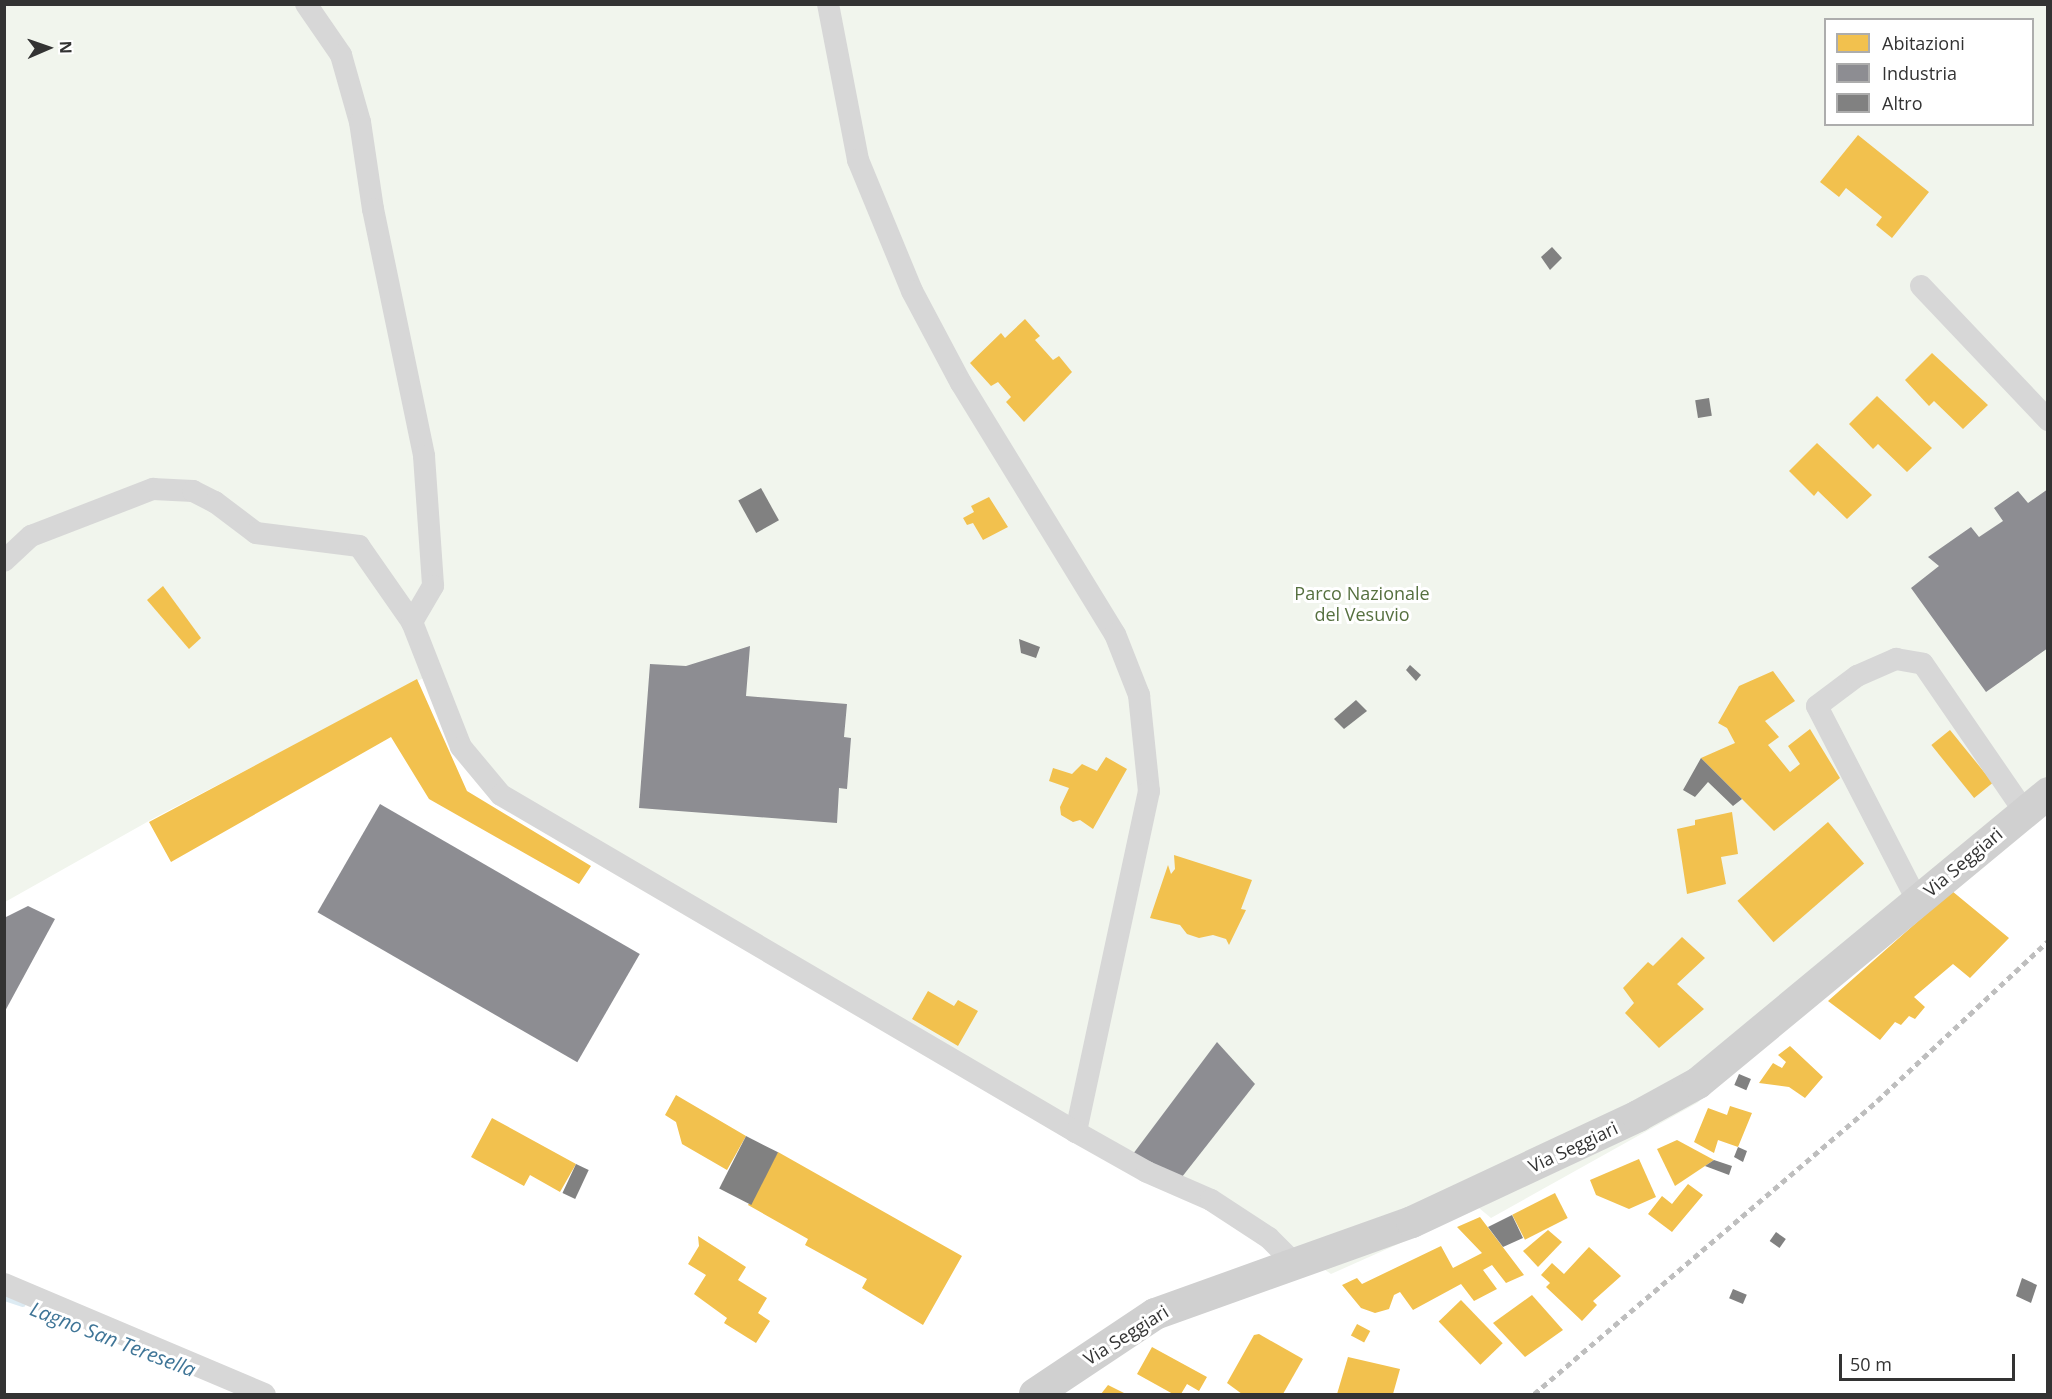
<!DOCTYPE html>
<style>
body{margin:0}
#map{position:relative;width:2052px;height:1399px;overflow:hidden;background:#fff;font-family:"Open Sans",sans-serif}
div>[style]{position:absolute}
.green>*{inset:0;background:#f1f5ed}
.homes>*{inset:0;background:#f2c14e;transform-origin:0 0}
.industry>*{inset:0;background:#8d8d92;transform-origin:0 0}
.stream>*{height:7px;margin:-3.5px;padding:0 3.5px;transform-origin:3.5px;border-radius:3.5px;background:#ddebf3}
.building>*{inset:0;background:#818181;transform-origin:0 0}
.minor>*{height:22px;margin:-11px;padding:0 11px;transform-origin:11px;border-radius:11px;background:#d7d7d7}
.secondary>*{height:32px;margin:-16px;padding:0 16px;transform-origin:16px;border-radius:16px;background:#d0d0d0}
.rail>*{height:4.5px;margin-top:-2.25px;transform-origin:0;background:repeating-linear-gradient(90deg,#bebebe 0 6px,transparent 0 10.5px)}
span{translate:-50% -50%;white-space:nowrap;text-align:center;line-height:1.15;-webkit-text-stroke:6px #fff;paint-order:stroke}
.park-label{font-size:18px;color:#56703f}
.street-label{font-size:18px;color:#333}
.water-label{font-size:20px;color:#3f7597;font-style:italic}
.frame{position:absolute;inset:0;border:6px solid #333;pointer-events:none}
.legend{position:absolute;left:1824px;top:18px;width:210px;height:108px;box-sizing:border-box;background:#fff;border:2px solid #adadad;margin:0;padding:8px 10px;list-style:none;font-size:18px;color:#333}
.legend li{display:flex;align-items:center;gap:12px;height:30px}
.legend b{width:30px;border:2px solid #adadad}
.north{position:absolute;left:18px;top:18px;width:60px;height:60px;-webkit-text-stroke:4px #fff;paint-order:stroke;rotate:88deg;font-size:16px;font-weight:700;line-height:24px;text-align:center;color:#333}
.north::after{content:'';display:block;margin:auto;width:21px;height:27px;background:#333;clip-path:polygon(50% 0,100% 100%,50% 72%,0 100%)}
.scale{position:absolute;left:1839px;top:1354px;width:176px;height:27px;box-sizing:border-box;border:3px solid #333;border-top:0;padding-left:8px;font-size:18px;line-height:21px;white-space:nowrap;color:#333;-webkit-text-stroke:4px #fff;paint-order:stroke}
</style>
<div id="map">
<div class="green">
<div style="clip-path:polygon(evenodd,5px 5px,2047px 5px,2047px 813px,1697px 1103px,1491px 1218px,1479px 1208px,1331px 1274px,1244px 1214px,1072px 1128px,476px 778px,431px 674px,156px 817px,5px 902px,5px 5px,1826px 20px,2032px 20px,2032px 124px,1826px 124px,1826px 20px)"></div>
</div>
<div class="homes">
<div style="clip-path:polygon(1858px 135px,1929px 192px,1892px 238px,1876px 225px,1882px 217px,1846px 188px,1839px 197px,1820px 182px)"></div>
<div style="clip-path:polygon(1025px 319px,1040px 336px,1035px 340px,1053px 360px,1059px 356px,1072px 372px,1024px 422px,1006px 402px,1011px 397px,998px 382px,991px 386px,970px 363px,1001px 333px,1005px 338px)"></div>
<div style="clip-path:polygon(1932px 353px,1988px 405px,1963px 429px,1934px 401px,1929px 406px,1905px 380px)"></div>
<div style="clip-path:polygon(1877px 396px,1932px 448px,1907px 472px,1878px 444px,1873px 449px,1849px 424px)"></div>
<div style="clip-path:polygon(1817px 443px,1872px 495px,1847px 519px,1818px 491px,1814px 496px,1789px 471px)"></div>
<div style="clip-path:polygon(989px 497px,1008px 527px,983px 540px,973px 523px,967px 525px,963px 518px,974px 512px,971px 506px)"></div>
<div style="clip-path:polygon(163px 586px,201px 638px,189px 649px,147px 600px)"></div>
<div style="clip-path:polygon(1773px 671px,1795px 701px,1765px 721px,1779px 737px,1768px 745px,1790px 772px,1800px 764px,1788px 746px,1810px 729px,1840px 778px,1774px 831px,1701px 758px,1735px 743px,1727px 728px,1718px 723px,1739px 686px)"></div>
<div style="clip-path:polygon(417px 679px,467px 791px,591px 866px,579px 884px,429px 799px,391px 737px,171px 862px,149px 822px)"></div>
<div style="left:1950px;top:730px;width:68px;height:24px;rotate:51deg"></div>
<div style="clip-path:polygon(1106px 757px,1127px 769px,1093px 829px,1080px 820px,1073px 822px,1061px 815px,1060px 807px,1069px 788px,1049px 781px,1053px 768px,1072px 774px,1082px 764px,1097px 771px)"></div>
<div style="clip-path:polygon(1732px 812px,1738px 854px,1721px 857px,1726px 884px,1687px 894px,1677px 829px,1695px 825px,1695px 820px)"></div>
<div style="left:1828px;top:822px;width:55px;height:120px;rotate:49deg"></div>
<div style="clip-path:polygon(1174px 855px,1252px 880px,1241px 909px,1246px 910px,1229px 945px,1226px 939px,1213px 935px,1199px 938px,1187px 934px,1180px 925px,1150px 918px,1168px 865px,1171px 874px,1175px 869px)"></div>
<div style="clip-path:polygon(1952px 891px,2009px 938px,1970px 978px,1953px 964px,1914px 997px,1925px 1007px,1915px 1019px,1909px 1016px,1901px 1025px,1895px 1022px,1880px 1040px,1828px 1001px)"></div>
<div style="clip-path:polygon(1682px 937px,1705px 958px,1677px 984px,1704px 1009px,1659px 1048px,1625px 1013px,1634px 1003px,1623px 988px,1648px 962px,1653px 966px)"></div>
<div style="clip-path:polygon(928px 991px,954px 1006px,958px 1000px,978px 1011px,958px 1046px,912px 1019px)"></div>
<div style="clip-path:polygon(1790px 1046px,1823px 1077px,1805px 1098px,1789px 1087px,1759px 1083px,1773px 1063px,1782px 1068px,1786px 1062px,1778px 1055px)"></div>
<div style="clip-path:polygon(676px 1095px,746px 1136px,727px 1170px,682px 1144px,676px 1122px,665px 1115px)"></div>
<div style="clip-path:polygon(1730px 1106px,1752px 1113px,1738px 1147px,1718px 1140px,1714px 1153px,1694px 1142px,1708px 1108px,1727px 1115px)"></div>
<div style="clip-path:polygon(492px 1118px,576px 1164px,560px 1192px,530px 1175px,524px 1186px,471px 1157px)"></div>
<div style="clip-path:polygon(1677px 1140px,1714px 1160px,1675px 1186px,1657px 1149px)"></div>
<div style="clip-path:polygon(778px 1152px,962px 1256px,923px 1325px,862px 1288px,867px 1279px,805px 1245px,808px 1239px,748px 1205px)"></div>
<div style="clip-path:polygon(1639px 1159px,1656px 1197px,1629px 1209px,1596px 1195px,1590px 1180px)"></div>
<div style="clip-path:polygon(1688px 1184px,1703px 1195px,1672px 1232px,1648px 1214px,1662px 1196px,1672px 1204px)"></div>
<div style="left:1555px;top:1193px;width:28px;height:48px;rotate:63deg"></div>
<div style="clip-path:polygon(1480px 1217px,1524px 1275px,1506px 1283px,1492px 1265px,1483px 1270px,1497px 1289px,1474px 1301px,1461px 1284px,1413px 1310px,1400px 1292px,1394px 1295px,1389px 1309px,1375px 1313px,1361px 1308px,1342px 1285px,1357px 1278px,1362px 1284px,1441px 1246px,1453px 1268px,1482px 1253px,1457px 1227px)"></div>
<div style="clip-path:polygon(1548px 1230px,1562px 1242px,1538px 1267px,1523px 1251px)"></div>
<div style="clip-path:polygon(698px 1236px,746px 1267px,738px 1280px,767px 1298px,758px 1313px,770px 1321px,756px 1343px,724px 1323px,727px 1318px,694px 1294px,706px 1275px,688px 1264px,699px 1246px)"></div>
<div style="clip-path:polygon(1589px 1247px,1621px 1276px,1593px 1301px,1597px 1305px,1582px 1321px,1546px 1287px,1550px 1283px,1541px 1275px,1552px 1263px,1564px 1274px)"></div>
<div style="clip-path:polygon(1532px 1295px,1563px 1330px,1525px 1357px,1493px 1323px)"></div>
<div style="left:1461px;top:1300px;width:60px;height:31px;rotate:46deg"></div>
<div style="left:1357px;top:1324px;width:15px;height:13px;rotate:28deg"></div>
<div style="clip-path:polygon(1259px 1334px,1303px 1359px,1283px 1394px,1242px 1394px,1227px 1383px,1254px 1335px)"></div>
<div style="clip-path:polygon(1152px 1347px,1207px 1377px,1199px 1391px,1187px 1384px,1181px 1394px,1173px 1394px,1137px 1374px)"></div>
<div style="clip-path:polygon(1348px 1357px,1400px 1369px,1393px 1394px,1337px 1394px)"></div>
<div style="clip-path:polygon(1108px 1385px,1126px 1394px,1101px 1394px)"></div>
</div>
<div class="industry">
<div style="clip-path:polygon(2048px 489px,2048px 648px,1986px 692px,1911px 588px,1939px 566px,1928px 557px,1971px 527px,1979px 537px,2003px 521px,1994px 508px,2018px 491px,2028px 503px)"></div>
<div style="clip-path:polygon(750px 646px,746px 696px,847px 704px,844px 737px,851px 738px,847px 789px,839px 788px,837px 823px,639px 808px,650px 664px,686px 666px)"></div>
<div style="left:380px;top:804px;width:300px;height:125px;rotate:30deg"></div>
<div style="clip-path:polygon(28px 906px,55px 919px,4px 1013px,4px 918px)"></div>
<div style="clip-path:polygon(1217px 1042px,1255px 1084px,1178px 1182px,1127px 1162px)"></div>
</div>
<div class="stream">
<div style="left:4px;top:1297px;width:19px;rotate:18deg"></div>
</div>
<div class="building">
<div style="clip-path:polygon(1552px 247px,1562px 258px,1550px 270px,1541px 257px)"></div>
<div style="left:1709px;top:398px;width:18px;height:14px;rotate:81deg"></div>
<div style="left:761px;top:488px;width:37px;height:26px;rotate:61deg"></div>
<div style="clip-path:polygon(1019px 639px,1040px 647px,1036px 658px,1021px 653px)"></div>
<div style="clip-path:polygon(1410px 665px,1421px 675px,1416px 681px,1406px 670px)"></div>
<div style="clip-path:polygon(1356px 700px,1367px 711px,1344px 729px,1334px 719px)"></div>
<div style="clip-path:polygon(1701px 758px,1742px 799px,1733px 806px,1708px 782px,1695px 797px,1683px 790px)"></div>
<div style="left:1739px;top:1074px;width:13px;height:12px;rotate:23deg"></div>
<div style="left:746px;top:1136px;width:36px;height:59px;rotate:27deg"></div>
<div style="clip-path:polygon(1738px 1147px,1747px 1151px,1743px 1162px,1734px 1157px)"></div>
<div style="clip-path:polygon(1714px 1160px,1732px 1166px,1729px 1175px,1705px 1166px)"></div>
<div style="left:576px;top:1164px;width:14px;height:32px;rotate:25deg"></div>
<div style="clip-path:polygon(1512px 1215px,1523px 1238px,1503px 1247px,1488px 1227px)"></div>
<div style="left:1776px;top:1232px;width:12px;height:11px;rotate:35deg"></div>
<div style="clip-path:polygon(2022px 1278px,2037px 1285px,2031px 1303px,2016px 1296px)"></div>
<div style="left:1733px;top:1289px;width:15px;height:10px;rotate:23deg"></div>
</div>
<div class="minor">
<div style="left:306px;top:4px;width:62px;rotate:55.5deg"></div>
<div style="left:341px;top:55px;width:70px;rotate:74.2deg"></div>
<div style="left:360px;top:122px;width:88px;rotate:81.5deg"></div>
<div style="left:373px;top:209px;width:252px;rotate:78.3deg"></div>
<div style="left:424px;top:456px;width:130px;rotate:86deg"></div>
<div style="left:433px;top:586px;width:42px;rotate:120.3deg"></div>
<div style="left:828px;top:4px;width:159px;rotate:79.1deg"></div>
<div style="left:858px;top:160px;width:142px;rotate:67.6deg"></div>
<div style="left:912px;top:291px;width:104px;rotate:62deg"></div>
<div style="left:961px;top:383px;width:294px;rotate:58.5deg"></div>
<div style="left:1115px;top:634px;width:66px;rotate:68.5deg"></div>
<div style="left:1139px;top:695px;width:97px;rotate:84.1deg"></div>
<div style="left:1149px;top:791px;width:349px;rotate:102.1deg"></div>
<div style="left:1921px;top:286px;width:185px;rotate:46.5deg"></div>
<div style="left:4px;top:561px;width:37px;rotate:-43deg"></div>
<div style="left:31px;top:536px;width:131px;rotate:-21.1deg"></div>
<div style="left:153px;top:489px;width:40px;rotate:2.9deg"></div>
<div style="left:193px;top:491px;width:25px;rotate:27deg"></div>
<div style="left:215px;top:502px;width:51px;rotate:37.1deg"></div>
<div style="left:256px;top:533px;width:104px;rotate:7.2deg"></div>
<div style="left:359px;top:546px;width:93px;rotate:55.1deg"></div>
<div style="left:412px;top:622px;width:134px;rotate:68.6deg"></div>
<div style="left:461px;top:747px;width:62px;rotate:50.2deg"></div>
<div style="left:501px;top:795px;width:666px;rotate:30.37deg"></div>
<div style="left:1076px;top:1132px;width:81px;rotate:29.4deg"></div>
<div style="left:1147px;top:1172px;width:70px;rotate:23.6deg"></div>
<div style="left:1211px;top:1200px;width:69px;rotate:33.2deg"></div>
<div style="left:1269px;top:1238px;width:34px;rotate:45deg"></div>
<div style="left:1917px;top:900px;width:218px;rotate:-117.3deg"></div>
<div style="left:1817px;top:706px;width:50px;rotate:-36.9deg"></div>
<div style="left:1857px;top:676px;width:43px;rotate:-23.6deg"></div>
<div style="left:1896px;top:659px;width:27px;rotate:10deg"></div>
<div style="left:1923px;top:664px;width:178px;rotate:55.5deg"></div>
<div style="left:4px;top:1284px;width:283px;rotate:22.9deg"></div>
</div>
<div class="secondary">
<div style="left:1035px;top:1394px;width:144px;rotate:-33.7deg"></div>
<div style="left:1155px;top:1314px;width:273px;rotate:-19.7deg"></div>
<div style="left:1412px;top:1222px;width:250px;rotate:-25.1deg"></div>
<div style="left:1638px;top:1116px;width:68px;rotate:-28.8deg"></div>
<div style="left:1698px;top:1083px;width:455px;rotate:-39.6deg"></div>
</div>
<div class="rail">
<div style="left:1534px;top:1394px;width:451px;rotate:-40.5deg"></div>
<div style="left:1877px;top:1101px;width:234px;rotate:-43.1deg"></div>
</div>
<div class="park-label">
<span style="left:1362px;top:604px">Parco Nazionale<br>del Vesuvio</span>
</div>
<div class="street-label">
<span style="left:1963px;top:862px;rotate:-40deg">Via Seggiari</span>
<span style="left:1573px;top:1147px;rotate:-25deg">Via Seggiari</span>
<span style="left:1126px;top:1335px;rotate:-32deg">Via Seggiari</span>
</div>
<div class="water-label">
<span style="left:113px;top:1339px;rotate:21deg">Lagno San Teresella</span>
</div>
<div class="frame"></div>
<ul class="legend">
<li><b style="height:16px;background:#f2c14e"></b>Abitazioni</li>
<li><b style="height:16px;background:#8d8d92"></b>Industria</li>
<li><b style="height:16px;background:#818181"></b>Altro</li>
</ul>
<div class="north">N</div>
<div class="scale">50 m</div>
</div>
